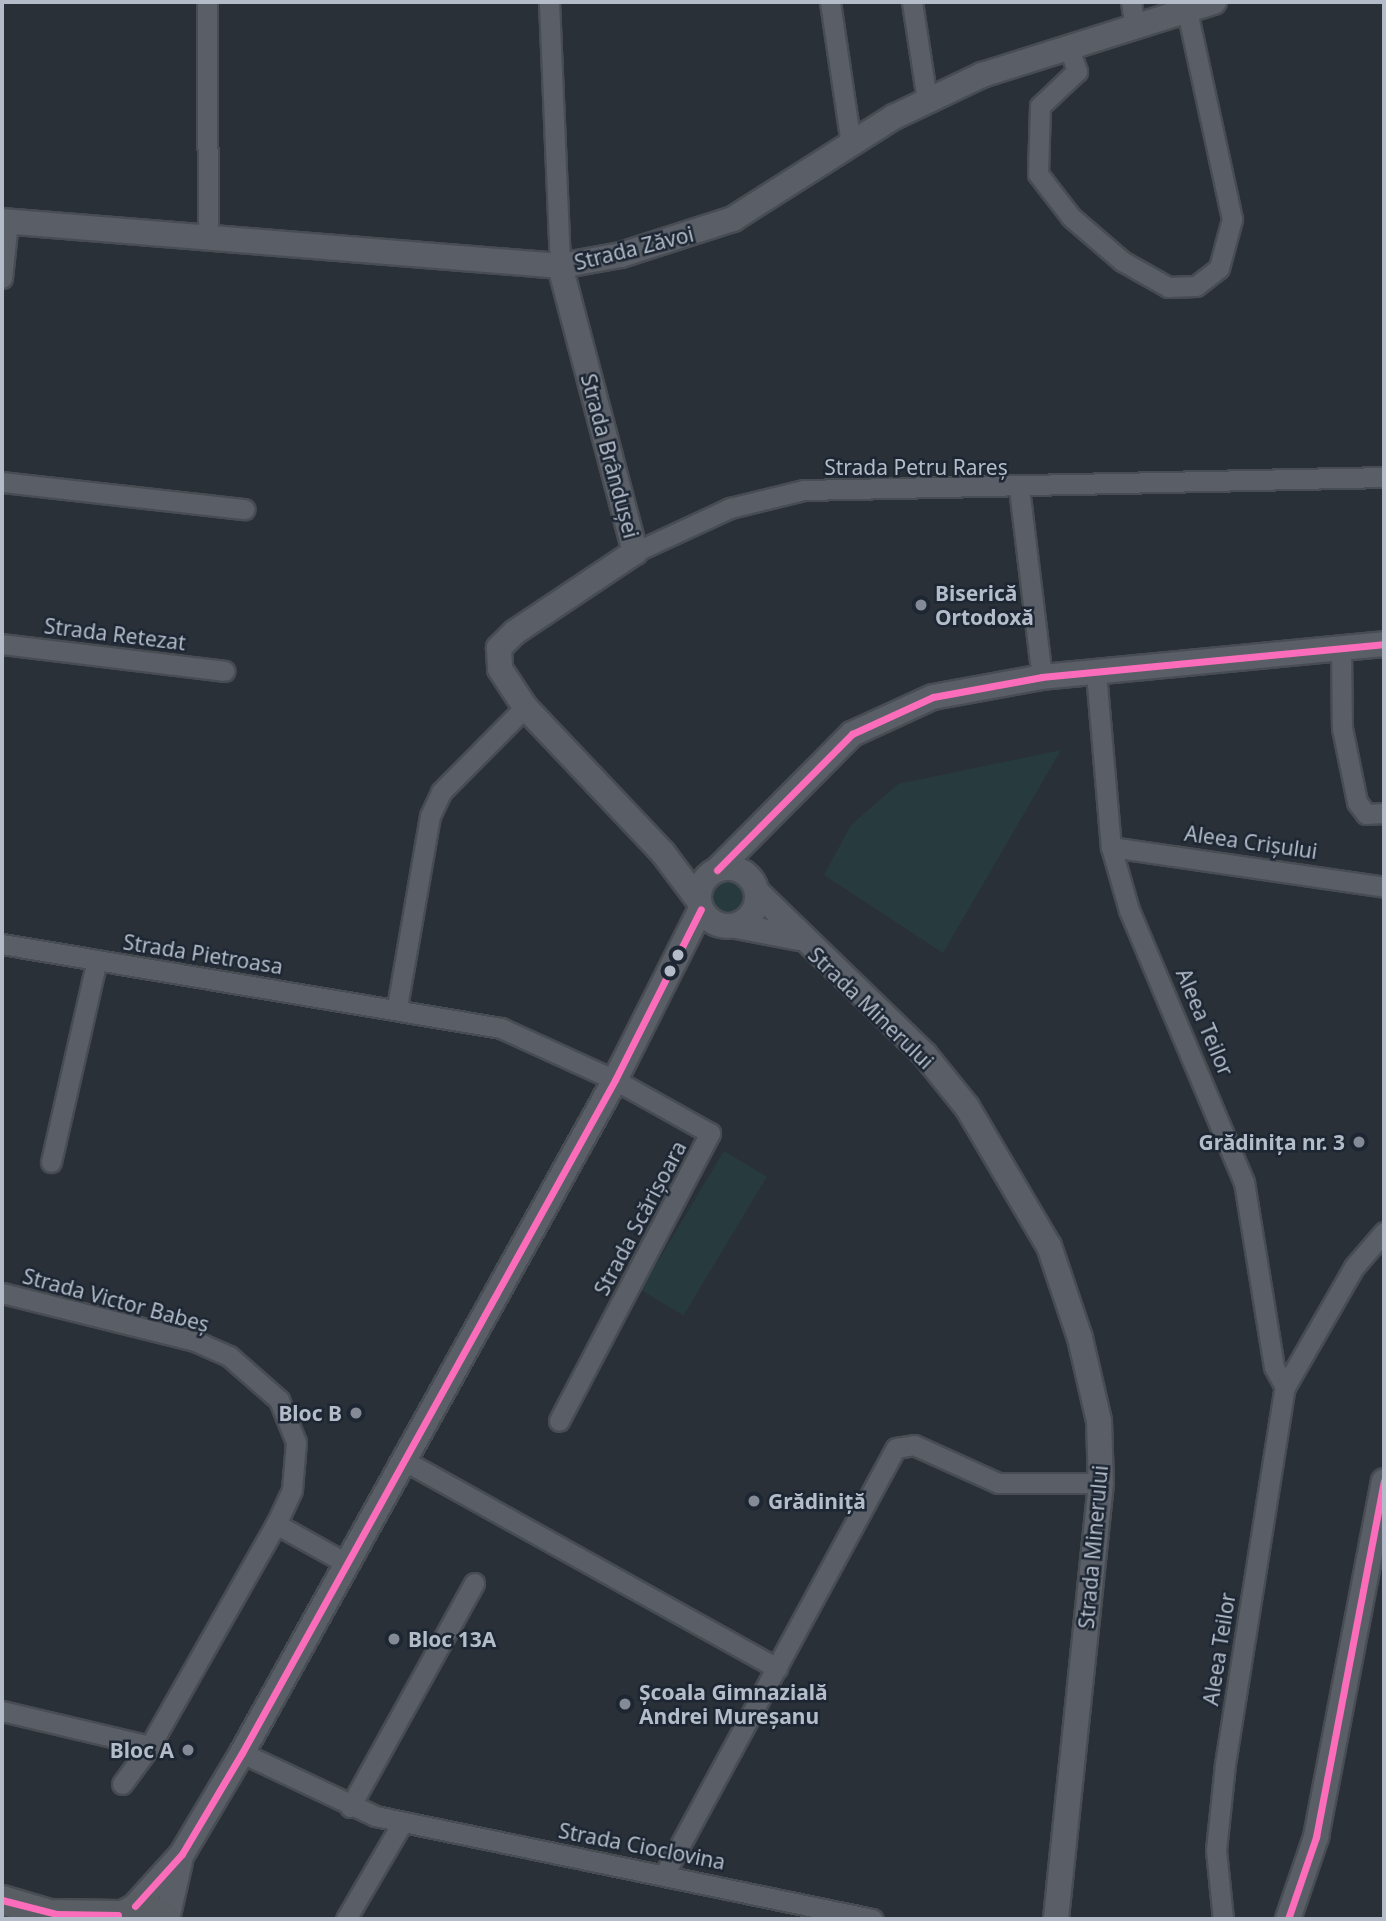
<!DOCTYPE html>
<meta charset="utf-8">
<style>
body{margin:0}
#map{position:relative;width:1386px;height:1921px;overflow:hidden;background:#2a3038;font-family:"Noto Sans",sans-serif}
div>[style]{position:absolute}
.green>*{inset:0;background:#273a3e;transform-origin:0 0}
.round{border-radius:50%}
.roads{filter:drop-shadow(2px 0 #484c53) drop-shadow(-2px 0 #484c53) drop-shadow(0 2px #484c53) drop-shadow(0 -2px #484c53)}
.minor>*{height:19px;margin:-9.5px;padding:0 9.5px;transform-origin:9.5px;border-radius:9.5px;background:#5a5e66}
.tertiary>*{height:24px;margin:-12px;padding:0 12px;transform-origin:12px;border-radius:12px;background:#5a5e66}
.tertiary>.ring{margin:-12px;padding:0;box-sizing:content-box;background:none;border:24px solid #5a5e66;border-radius:50%}
.secondary>*{height:28px;margin:-14px;padding:0 14px;transform-origin:14px;border-radius:14px;background:#595d64}
.bus-1>*{height:7px;margin:-3.5px;padding:0 3.5px;transform-origin:3.5px;border-radius:3.5px;background:#fb6dba}
.dots>*{width:19px;height:19px;translate:-50% -50%;box-sizing:border-box;border:4px solid #1d2633;border-radius:50%}
span{translate:-50% -50%;white-space:nowrap;text-align:center;line-height:1.15;-webkit-text-stroke:5px #1d2633;paint-order:stroke}
.street-label{font-size:21px;color:#b4bcc9}
.poi-label{font-size:21px;color:#b4bcc9;font-weight:700}
.left{translate:0 -50%;text-align:left}
.right{translate:-100% -50%;text-align:right}
.frame{position:absolute;inset:0;border:4px solid #b4bcc9;pointer-events:none}
</style>
<div id="map">
<div class="green">
<div style="clip-path:polygon(1061px 750px,943px 953px,824px 875px,851px 825px,898px 784px)"></div>
<div class="round" style="left:712px;top:881px;width:32px;height:32px"></div>
<div style="left:724px;top:1151px;width:50px;height:162px;rotate:31deg"></div>
</div>
<div class="roads">
<div class="minor">
<div style="left:207px;top:2px;width:234px;rotate:89.8deg"></div>
<div style="left:549px;top:2px;width:264px;rotate:87.6deg"></div>
<div style="left:830px;top:2px;width:145px;rotate:81.6deg"></div>
<div style="left:912px;top:2px;width:99px;rotate:81.3deg"></div>
<div style="left:1131px;top:2px;width:26px;rotate:81deg"></div>
<div style="left:1068px;top:45px;width:28px;rotate:71deg"></div>
<div style="left:1077px;top:71px;width:51px;rotate:136.6deg"></div>
<div style="left:1040px;top:106px;width:68px;rotate:91.7deg"></div>
<div style="left:1038px;top:174px;width:54px;rotate:52.5deg"></div>
<div style="left:1071px;top:217px;width:67px;rotate:40.8deg"></div>
<div style="left:1122px;top:261px;width:53px;rotate:29.5deg"></div>
<div style="left:1168px;top:287px;width:28px;rotate:-2deg"></div>
<div style="left:1196px;top:286px;width:29px;rotate:-38deg"></div>
<div style="left:1219px;top:268px;width:51px;rotate:-75.1deg"></div>
<div style="left:1232px;top:219px;width:213px;rotate:-102.2deg"></div>
<div style="left:2px;top:278px;width:56px;rotate:-83.9deg"></div>
<div style="left:2px;top:482px;width:244px;rotate:6.4deg"></div>
<div style="left:1019px;top:488px;width:190px;rotate:83.1deg"></div>
<div style="left:635px;top:552px;width:105px;rotate:-24.9deg"></div>
<div style="left:730px;top:508px;width:76px;rotate:-13.7deg"></div>
<div style="left:804px;top:490px;width:580px;rotate:-1.28deg"></div>
<div style="left:2px;top:644px;width:224px;rotate:6.9deg"></div>
<div style="left:1341px;top:649px;width:79px;rotate:89.3deg"></div>
<div style="left:1342px;top:728px;width:76px;rotate:78.5deg"></div>
<div style="left:1357px;top:802px;width:15px;rotate:53deg"></div>
<div style="left:1366px;top:814px;width:18px;rotate:-3deg"></div>
<div style="left:1096px;top:673px;width:175px;rotate:85.1deg"></div>
<div style="left:1111px;top:847px;width:66px;rotate:74.1deg"></div>
<div style="left:1129px;top:910px;width:295px;rotate:67.1deg"></div>
<div style="left:1244px;top:1182px;width:187px;rotate:80.8deg"></div>
<div style="left:1274px;top:1367px;width:23px;rotate:61deg"></div>
<div style="left:1111px;top:847px;width:276px;rotate:8.3deg"></div>
<div style="left:2px;top:944px;width:506px;rotate:9.56deg"></div>
<div style="left:501px;top:1028px;width:125px;rotate:24.5deg"></div>
<div style="left:615px;top:1080px;width:109px;rotate:29.2deg"></div>
<div style="left:710px;top:1133px;width:325px;rotate:117.7deg"></div>
<div style="left:397px;top:1007px;width:194px;rotate:-80.2deg"></div>
<div style="left:430px;top:816px;width:26px;rotate:-65deg"></div>
<div style="left:441px;top:792px;width:120px;rotate:-45.3deg"></div>
<div style="left:51px;top:1162px;width:207px;rotate:-77.2deg"></div>
<div style="left:2px;top:1293px;width:199px;rotate:14deg"></div>
<div style="left:195px;top:1341px;width:37px;rotate:24deg"></div>
<div style="left:229px;top:1356px;width:67px;rotate:41.3deg"></div>
<div style="left:279px;top:1400px;width:45px;rotate:68deg"></div>
<div style="left:296px;top:1442px;width:48px;rotate:94.8deg"></div>
<div style="left:292px;top:1490px;width:38px;rotate:115deg"></div>
<div style="left:276px;top:1524px;width:255px;rotate:119.6deg"></div>
<div style="left:150px;top:1746px;width:47px;rotate:126.4deg"></div>
<div style="left:405px;top:1461px;width:426px;rotate:29.1deg"></div>
<div style="left:276px;top:1524px;width:82px;rotate:29.1deg"></div>
<div style="left:2px;top:1711px;width:152px;rotate:13.3deg"></div>
<div style="left:242px;top:1753px;width:147px;rotate:25.3deg"></div>
<div style="left:375px;top:1816px;width:508px;rotate:11.71deg"></div>
<div style="left:350px;top:1807px;width:256px;rotate:-61deg"></div>
<div style="left:666px;top:1871px;width:481px;rotate:-61.5deg"></div>
<div style="left:896px;top:1448px;width:18px;rotate:-9deg"></div>
<div style="left:914px;top:1445px;width:92px;rotate:24.3deg"></div>
<div style="left:998px;top:1483px;width:103px"></div>
<div style="left:346px;top:1919px;width:111px;rotate:-59.7deg"></div>
<div style="left:1223px;top:1919px;width:69px;rotate:-95.8deg"></div>
<div style="left:1216px;top:1850px;width:86px;rotate:-84deg"></div>
<div style="left:1225px;top:1764px;width:382px;rotate:-81deg"></div>
<div style="left:1285px;top:1387px;width:138px;rotate:-60.1deg"></div>
<div style="left:1354px;top:1267px;width:46px;rotate:-49.4deg"></div>
</div>
<div class="tertiary">
<div style="left:2px;top:221px;width:560px;rotate:4.61deg"></div>
<div style="left:560px;top:266px;width:62px;rotate:-10.2deg"></div>
<div style="left:621px;top:255px;width:118px;rotate:-17.8deg"></div>
<div style="left:733px;top:219px;width:191px;rotate:-32.4deg"></div>
<div style="left:894px;top:117px;width:98px;rotate:-25.5deg"></div>
<div style="left:982px;top:75px;width:243px;rotate:-17.5deg"></div>
<div style="left:560px;top:266px;width:296px;rotate:75.3deg"></div>
<div style="left:635px;top:552px;width:144px;rotate:146.3deg"></div>
<div style="left:515px;top:632px;width:23px;rotate:135deg"></div>
<div style="left:499px;top:648px;width:21px;rotate:87deg"></div>
<div style="left:500px;top:669px;width:45px;rotate:56.7deg"></div>
<div style="left:525px;top:707px;width:201px;rotate:46.6deg"></div>
<div style="left:663px;top:853px;width:60px;rotate:53.1deg"></div>
<div class="ring" style="left:699px;top:868px;width:34px;height:34px"></div>
<div style="left:717px;top:870px;width:192px;rotate:-45.2deg"></div>
<div style="left:852px;top:734px;width:89px;rotate:-24.6deg"></div>
<div style="left:933px;top:697px;width:111px;rotate:-10.4deg"></div>
<div style="left:1042px;top:677px;width:344px;rotate:-5.5deg"></div>
<div style="left:757px;top:892px;width:234px;rotate:44.1deg"></div>
<div style="left:925px;top:1055px;width:67px;rotate:51.1deg"></div>
<div style="left:967px;top:1107px;width:161px;rotate:59.5deg"></div>
<div style="left:1049px;top:1246px;width:97px;rotate:71.4deg"></div>
<div style="left:1080px;top:1338px;width:85px;rotate:77.1deg"></div>
<div style="left:1099px;top:1421px;width:62px;rotate:88.2deg"></div>
<div style="left:1101px;top:1483px;width:438px;rotate:95.9deg"></div>
<div style="left:736px;top:926px;width:64px;rotate:10.8deg"></div>
<div style="left:135px;top:1906px;width:70px;rotate:-47.9deg"></div>
<div style="left:182px;top:1854px;width:117px;rotate:-59.3deg"></div>
<div style="left:242px;top:1753px;width:769px;rotate:-61deg"></div>
<div style="left:615px;top:1080px;width:191px;rotate:-63.3deg"></div>
<div style="left:167px;top:1919px;width:58px;rotate:-77.2deg"></div>
<div style="left:1288px;top:1919px;width:87px;rotate:-71.1deg"></div>
<div style="left:1316px;top:1837px;width:362px;rotate:-79.2deg"></div>
</div>
<div class="secondary">
<div style="left:2px;top:1900px;width:68px;rotate:16.3deg"></div>
<div style="left:57px;top:1914px;width:61px;rotate:0.9deg"></div>
<div style="left:115px;top:1919px;width:31px;rotate:-27deg"></div>
<div style="left:143px;top:1905px;width:26px;rotate:32deg"></div>
</div>
</div>
<div class="bus-1">
<div style="left:717px;top:870px;width:192px;rotate:-45.2deg"></div>
<div style="left:852px;top:734px;width:89px;rotate:-24.6deg"></div>
<div style="left:933px;top:697px;width:111px;rotate:-10.4deg"></div>
<div style="left:1042px;top:677px;width:344px;rotate:-5.5deg"></div>
<div style="left:2px;top:1900px;width:57px;rotate:14.3deg"></div>
<div style="left:57px;top:1914px;width:61px;rotate:0.9deg"></div>
<div style="left:135px;top:1906px;width:70px;rotate:-47.9deg"></div>
<div style="left:182px;top:1854px;width:117px;rotate:-59.3deg"></div>
<div style="left:242px;top:1753px;width:769px;rotate:-61deg"></div>
<div style="left:615px;top:1080px;width:191px;rotate:-63.3deg"></div>
<div style="left:1288px;top:1919px;width:87px;rotate:-71.1deg"></div>
<div style="left:1316px;top:1837px;width:362px;rotate:-79.2deg"></div>
</div>
<div class="dots">
<div style="left:921px;top:605px;background:#848b96"></div>
<div style="left:678px;top:955px;background:#b4bcc9"></div>
<div style="left:670px;top:971px;background:#b4bcc9"></div>
<div style="left:1359px;top:1142px;background:#848b96"></div>
<div style="left:356px;top:1413px;background:#848b96"></div>
<div style="left:754px;top:1501px;background:#848b96"></div>
<div style="left:394px;top:1639px;background:#848b96"></div>
<div style="left:625px;top:1704px;background:#848b96"></div>
<div style="left:188px;top:1750px;background:#848b96"></div>
</div>
<div class="street-label">
<span style="left:634px;top:248px;rotate:-14deg">Strada Zăvoi</span>
<span style="left:610px;top:456px;rotate:75deg">Strada Brândușei</span>
<span style="left:916px;top:467px">Strada Petru Rareș</span>
<span style="left:115px;top:634px;rotate:7deg">Strada Retezat</span>
<span style="left:1251px;top:842px;rotate:8deg">Aleea Crișului</span>
<span style="left:203px;top:954px;rotate:9deg">Strada Pietroasa</span>
<span style="left:871px;top:1008px;rotate:44deg">Strada Minerului</span>
<span style="left:1205px;top:1022px;rotate:67deg">Aleea Teilor</span>
<span style="left:640px;top:1218px;rotate:-62deg">Strada Scărișoara</span>
<span style="left:116px;top:1300px;rotate:15deg">Strada Victor Babeș</span>
<span style="left:1093px;top:1547px;rotate:-85deg">Strada Minerului</span>
<span style="left:1219px;top:1649px;rotate:-81deg">Aleea Teilor</span>
<span style="left:642px;top:1846px;rotate:11deg">Strada Cioclovina</span>
</div>
<div class="poi-label">
<span class="left" style="left:935px;top:605px">Biserică<br>Ortodoxă</span>
<span class="right" style="left:1345px;top:1142px">Grădinița nr. 3</span>
<span class="right" style="left:342px;top:1413px">Bloc B</span>
<span class="left" style="left:768px;top:1501px">Grădiniță</span>
<span class="left" style="left:408px;top:1639px">Bloc 13A</span>
<span class="left" style="left:639px;top:1704px">Școala Gimnazială<br>Andrei Mureșanu</span>
<span class="right" style="left:174px;top:1750px">Bloc A</span>
</div>
<div class="frame"></div>
</div>
